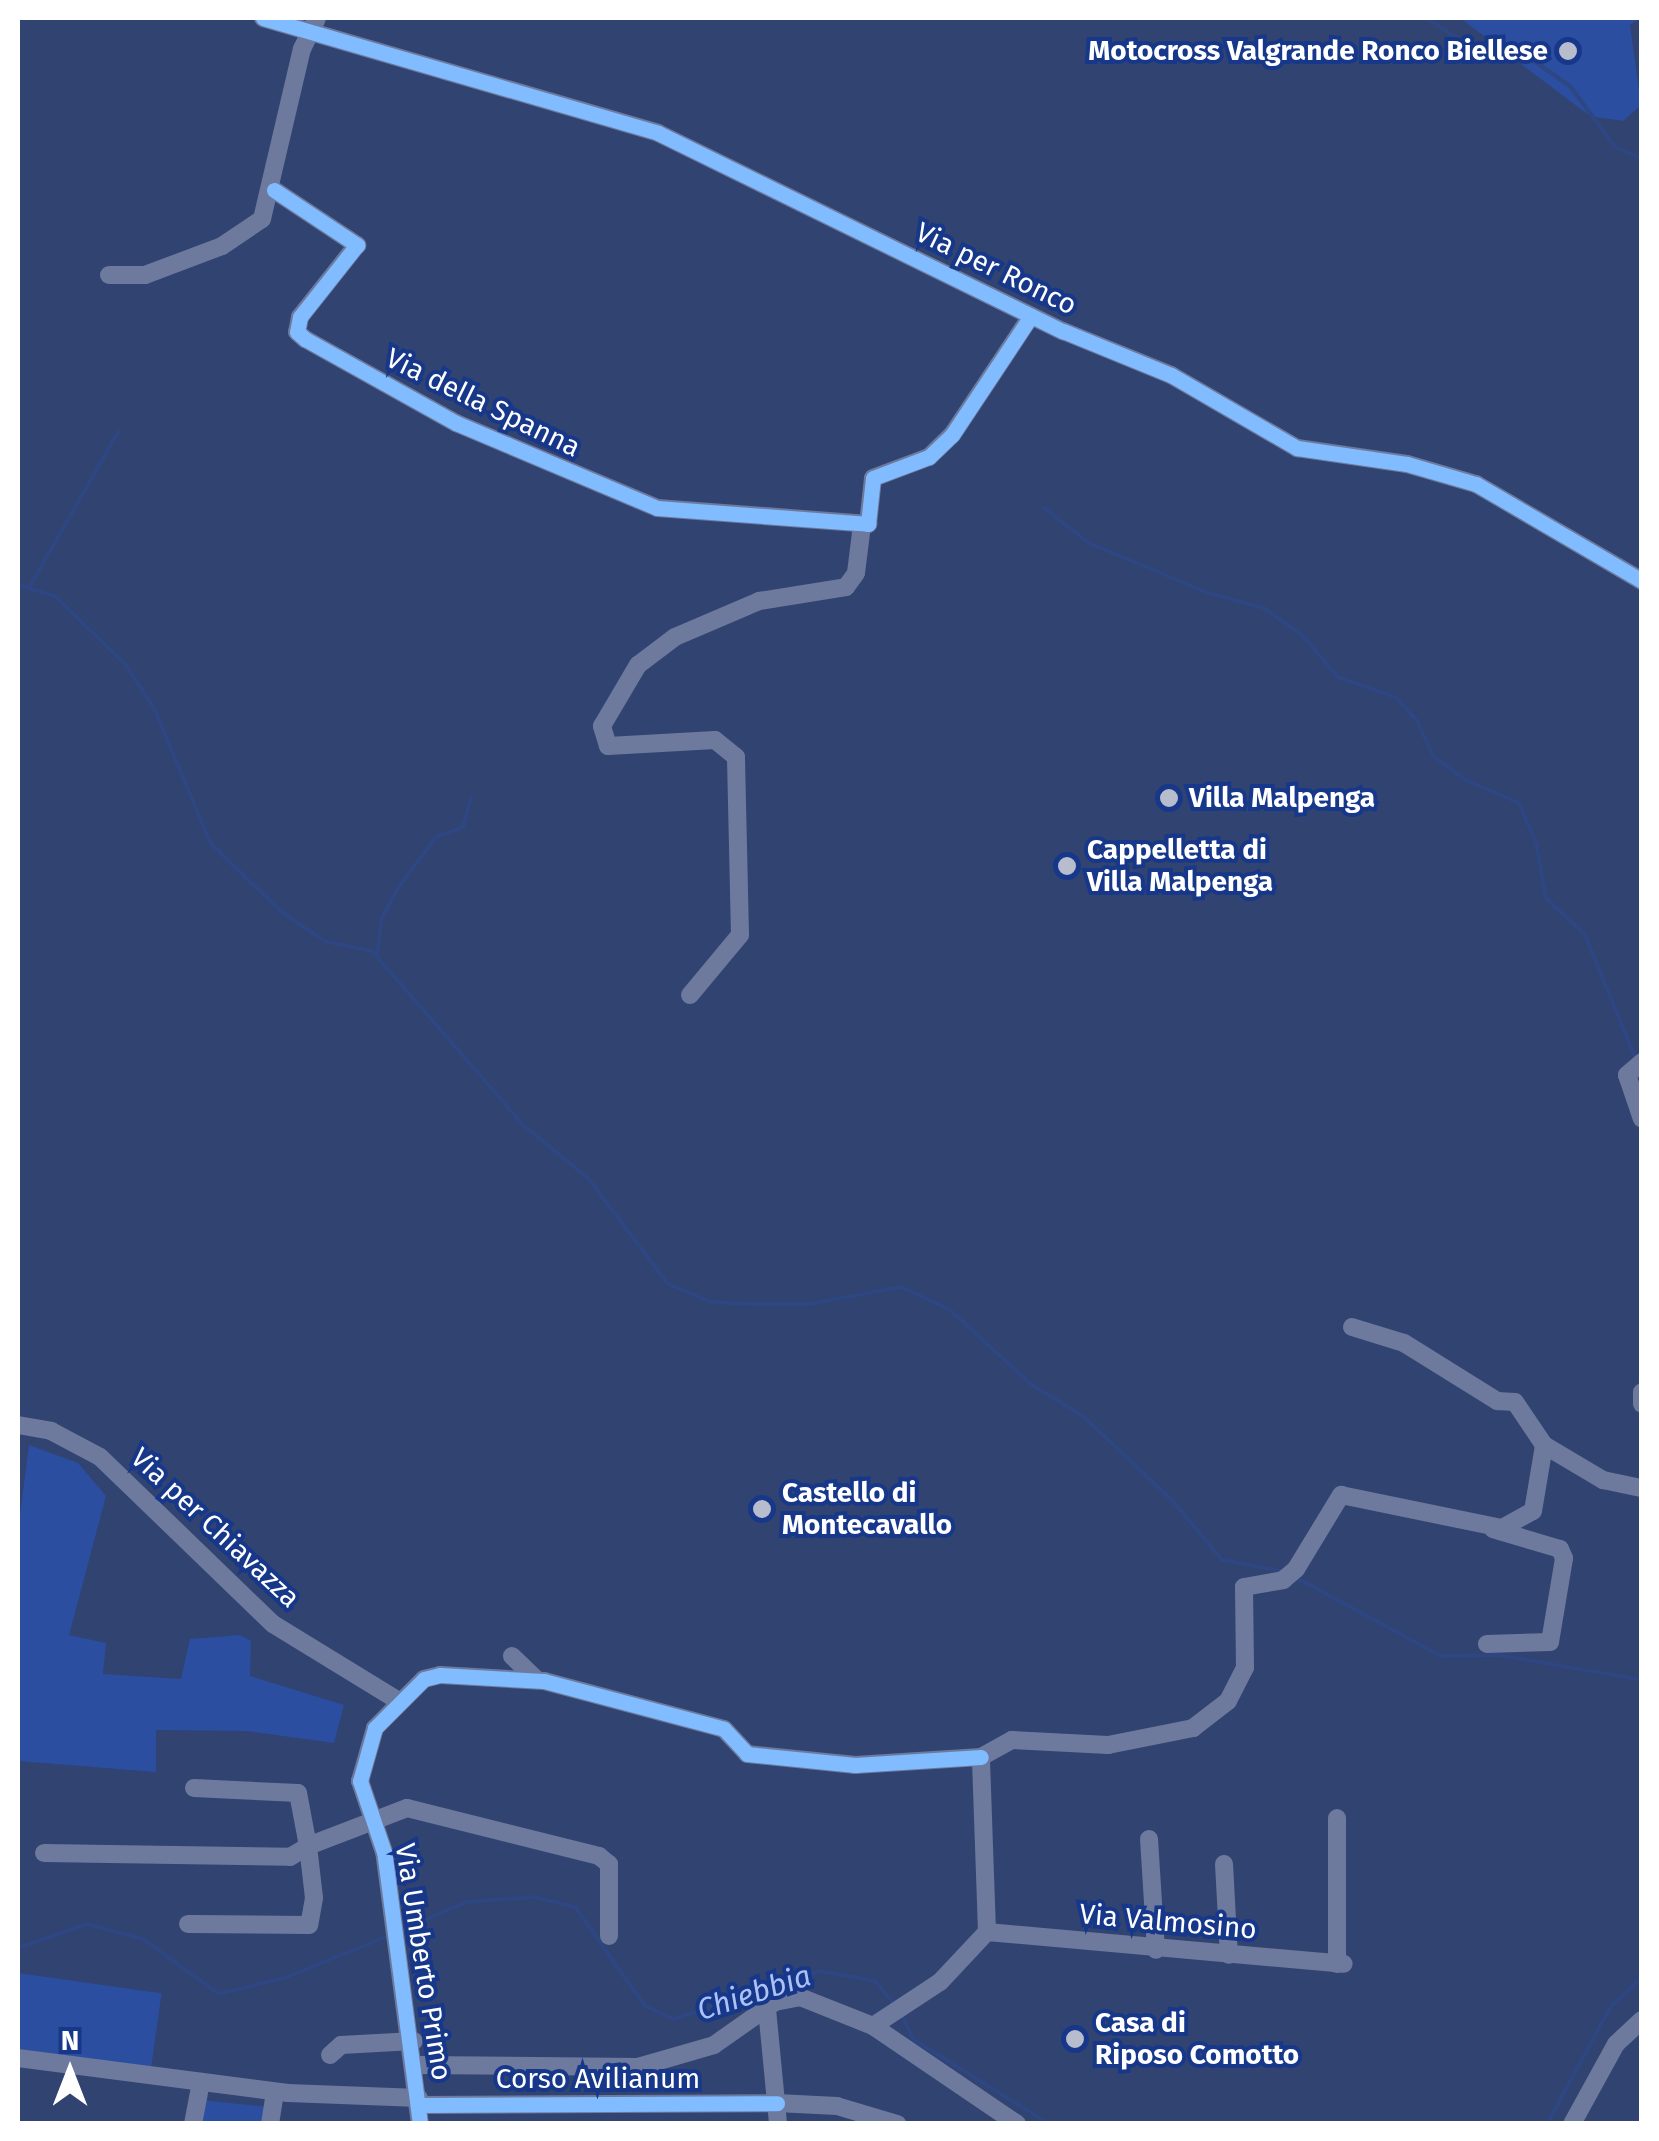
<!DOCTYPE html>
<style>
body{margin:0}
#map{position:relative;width:1659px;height:2141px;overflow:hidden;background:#314370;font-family:"Fira Sans",sans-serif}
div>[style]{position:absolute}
.green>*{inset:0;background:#2b4ea1;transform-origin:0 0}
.stream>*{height:4px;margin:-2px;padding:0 2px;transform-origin:2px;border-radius:2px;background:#2e4682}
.minor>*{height:18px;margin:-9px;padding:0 9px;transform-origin:9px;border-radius:9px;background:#6d7a9d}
.cycleway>*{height:15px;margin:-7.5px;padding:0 7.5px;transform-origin:7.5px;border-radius:7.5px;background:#80bcff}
.dots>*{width:28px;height:28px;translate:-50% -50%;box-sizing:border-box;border:5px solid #17388a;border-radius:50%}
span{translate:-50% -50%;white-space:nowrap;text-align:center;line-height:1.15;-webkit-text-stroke:8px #17388a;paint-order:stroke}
.poi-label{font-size:28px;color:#fff;font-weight:700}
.right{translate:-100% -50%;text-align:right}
.left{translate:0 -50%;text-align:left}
.street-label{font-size:28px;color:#fff}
.water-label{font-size:30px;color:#acc2f6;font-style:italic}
.frame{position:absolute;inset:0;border:20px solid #fff;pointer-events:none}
.north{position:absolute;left:20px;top:2021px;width:100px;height:100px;-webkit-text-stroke:8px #17388a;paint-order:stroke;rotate:0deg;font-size:28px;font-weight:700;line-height:40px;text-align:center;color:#fff}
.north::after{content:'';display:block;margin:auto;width:35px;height:45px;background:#fff;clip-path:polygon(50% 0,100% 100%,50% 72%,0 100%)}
</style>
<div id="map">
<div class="green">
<div style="clip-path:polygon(1460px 18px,1640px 18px,1630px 25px,1641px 105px,1623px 121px,1590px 116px)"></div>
<div style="clip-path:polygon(29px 1445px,78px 1463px,106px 1496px,69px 1635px,106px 1643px,103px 1674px,181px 1679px,190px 1639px,240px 1635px,251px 1641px,250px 1676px,344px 1705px,334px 1743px,246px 1731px,156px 1730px,156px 1772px,18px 1761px,18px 1530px)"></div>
<div style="left:18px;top:1973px;width:145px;height:75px;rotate:8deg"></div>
<div style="clip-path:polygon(202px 2100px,268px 2107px,262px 2123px,199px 2124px)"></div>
</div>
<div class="stream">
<div style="left:1426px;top:18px;width:72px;rotate:32.6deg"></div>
<div style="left:1487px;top:57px;width:44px;rotate:2.6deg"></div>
<div style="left:1531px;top:59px;width:47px;rotate:34.7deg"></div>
<div style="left:1570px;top:86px;width:76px;rotate:53.6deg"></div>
<div style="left:1615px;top:147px;width:30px;rotate:24deg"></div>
<div style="left:1044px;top:508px;width:57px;rotate:37.9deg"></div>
<div style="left:1089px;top:543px;width:129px;rotate:22.8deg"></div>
<div style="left:1208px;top:593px;width:58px;rotate:15deg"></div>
<div style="left:1264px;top:608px;width:47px;rotate:35.4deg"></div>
<div style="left:1302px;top:635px;width:55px;rotate:49.4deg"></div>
<div style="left:1338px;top:677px;width:60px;rotate:19.3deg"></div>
<div style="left:1395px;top:697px;width:33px;rotate:47deg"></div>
<div style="left:1417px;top:721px;width:40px;rotate:65deg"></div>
<div style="left:1434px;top:757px;width:37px;rotate:36deg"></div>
<div style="left:1464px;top:779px;width:60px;rotate:23.6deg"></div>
<div style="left:1519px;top:803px;width:43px;rotate:67deg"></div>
<div style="left:1536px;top:843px;width:56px;rotate:79.7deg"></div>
<div style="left:1546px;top:898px;width:54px;rotate:43.5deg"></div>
<div style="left:1585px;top:935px;width:135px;rotate:67.8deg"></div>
<div style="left:18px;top:585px;width:39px;rotate:17deg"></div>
<div style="left:55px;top:596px;width:98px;rotate:44.2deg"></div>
<div style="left:125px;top:664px;width:53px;rotate:56.6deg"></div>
<div style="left:154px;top:708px;width:147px;rotate:67.3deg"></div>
<div style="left:211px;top:844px;width:100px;rotate:43.8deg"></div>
<div style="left:283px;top:913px;width:50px;rotate:34.3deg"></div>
<div style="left:324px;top:941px;width:49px;rotate:11.8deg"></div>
<div style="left:372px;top:951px;width:230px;rotate:49deg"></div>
<div style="left:523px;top:1125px;width:84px;rotate:39.2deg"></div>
<div style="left:588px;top:1178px;width:133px;rotate:53deg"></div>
<div style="left:668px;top:1284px;width:47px;rotate:22.7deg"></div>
<div style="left:711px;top:1302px;width:40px;rotate:2.9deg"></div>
<div style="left:751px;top:1304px;width:58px"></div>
<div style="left:809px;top:1304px;width:94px;rotate:-10.5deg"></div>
<div style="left:901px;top:1287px;width:53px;rotate:24.6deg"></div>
<div style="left:949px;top:1309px;width:113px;rotate:42.5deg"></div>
<div style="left:1032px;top:1385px;width:60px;rotate:31.3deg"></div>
<div style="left:1083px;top:1416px;width:124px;rotate:43.4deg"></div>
<div style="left:1173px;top:1501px;width:77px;rotate:50.3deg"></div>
<div style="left:1222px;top:1560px;width:61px;rotate:10.4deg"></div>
<div style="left:29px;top:588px;width:180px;rotate:-60.3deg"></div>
<div style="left:377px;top:958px;width:38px;rotate:-84deg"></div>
<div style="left:381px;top:920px;width:40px;rotate:-62deg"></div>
<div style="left:400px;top:885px;width:60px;rotate:-53.1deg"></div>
<div style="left:436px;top:837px;width:29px;rotate:-20deg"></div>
<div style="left:463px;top:827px;width:31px;rotate:-75deg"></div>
<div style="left:1295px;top:1577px;width:166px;rotate:28.4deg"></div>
<div style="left:1441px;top:1656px;width:57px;rotate:-1deg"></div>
<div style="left:1498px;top:1655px;width:146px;rotate:9.8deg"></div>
<div style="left:401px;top:1930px;width:72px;rotate:-23deg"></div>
<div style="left:467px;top:1902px;width:67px;rotate:-4.3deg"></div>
<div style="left:534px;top:1897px;width:42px;rotate:13.7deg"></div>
<div style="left:575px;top:1907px;width:121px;rotate:54.7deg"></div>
<div style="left:645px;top:2006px;width:32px;rotate:24deg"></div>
<div style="left:674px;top:2019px;width:154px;rotate:-18.2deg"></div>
<div style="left:820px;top:1971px;width:56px;rotate:10.3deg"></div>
<div style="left:875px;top:1981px;width:33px;rotate:50deg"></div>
<div style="left:18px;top:1948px;width:73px;rotate:-19.2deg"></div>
<div style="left:87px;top:1924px;width:58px;rotate:15deg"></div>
<div style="left:143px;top:1939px;width:94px;rotate:35.9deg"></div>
<div style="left:219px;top:1994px;width:70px;rotate:-14deg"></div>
<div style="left:287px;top:1977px;width:109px;rotate:-22.1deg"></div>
<div style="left:901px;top:2014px;width:28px;rotate:64deg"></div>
<div style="left:913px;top:2039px;width:160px;rotate:32deg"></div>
<div style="left:1547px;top:2124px;width:134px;rotate:-61.5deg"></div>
<div style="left:1611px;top:2006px;width:42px;rotate:-42.1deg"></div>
</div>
<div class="minor">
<div style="left:263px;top:18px;width:411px;rotate:16.2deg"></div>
<div style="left:658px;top:133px;width:451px;rotate:26.1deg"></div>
<div style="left:1063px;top:331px;width:117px;rotate:22.2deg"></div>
<div style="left:1171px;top:375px;width:146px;rotate:30.1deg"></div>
<div style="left:1297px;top:448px;width:111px;rotate:8.3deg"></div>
<div style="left:1407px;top:464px;width:72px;rotate:16.2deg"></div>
<div style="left:1476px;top:484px;width:192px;rotate:30.3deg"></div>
<div style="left:274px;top:190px;width:100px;rotate:33.5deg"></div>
<div style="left:357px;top:245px;width:92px;rotate:128.4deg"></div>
<div style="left:300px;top:317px;width:15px;rotate:101deg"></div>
<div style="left:297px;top:332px;width:11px;rotate:41deg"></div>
<div style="left:305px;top:339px;width:173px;rotate:29.1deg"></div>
<div style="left:456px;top:423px;width:218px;rotate:22.9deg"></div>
<div style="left:657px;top:508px;width:212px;rotate:4.3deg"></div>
<div style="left:868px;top:524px;width:46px;rotate:-83.8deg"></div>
<div style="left:873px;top:478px;width:60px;rotate:-20.6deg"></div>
<div style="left:929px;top:457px;width:32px;rotate:-44deg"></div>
<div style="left:952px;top:435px;width:143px;rotate:-56.4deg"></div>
<div style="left:109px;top:275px;width:36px"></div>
<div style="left:145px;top:275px;width:82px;rotate:-20.6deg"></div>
<div style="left:222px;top:246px;width:48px;rotate:-34deg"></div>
<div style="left:262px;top:219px;width:175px;rotate:-76.8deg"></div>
<div style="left:302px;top:49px;width:34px;rotate:-64deg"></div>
<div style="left:690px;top:995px;width:78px;rotate:-50.2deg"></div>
<div style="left:740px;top:935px;width:178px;rotate:-91.3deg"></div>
<div style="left:736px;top:757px;width:27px;rotate:-141deg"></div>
<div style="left:715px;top:740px;width:107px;rotate:176.8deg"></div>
<div style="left:608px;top:746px;width:21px;rotate:-107deg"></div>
<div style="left:602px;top:726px;width:71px;rotate:-59.5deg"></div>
<div style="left:638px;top:665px;width:46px;rotate:-37.1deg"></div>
<div style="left:675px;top:637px;width:91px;rotate:-23.2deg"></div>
<div style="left:759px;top:601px;width:88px;rotate:-9.1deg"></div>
<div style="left:846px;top:587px;width:17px;rotate:-54deg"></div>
<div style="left:856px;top:573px;width:48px;rotate:-82.9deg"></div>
<div style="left:1642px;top:1062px;width:20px;rotate:139deg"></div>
<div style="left:1627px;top:1075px;width:46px;rotate:71.2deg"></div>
<div style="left:1352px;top:1327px;width:54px;rotate:17.1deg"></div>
<div style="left:1404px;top:1343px;width:110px;rotate:31.9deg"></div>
<div style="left:1497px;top:1401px;width:18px;rotate:3deg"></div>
<div style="left:1515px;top:1402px;width:52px;rotate:56deg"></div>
<div style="left:1544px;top:1445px;width:69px;rotate:30.7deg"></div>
<div style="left:1603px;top:1480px;width:40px;rotate:12deg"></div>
<div style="left:1642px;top:1392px;width:12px;rotate:90deg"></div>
<div style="left:18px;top:1425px;width:34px;rotate:10deg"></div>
<div style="left:51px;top:1431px;width:55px;rotate:28deg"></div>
<div style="left:100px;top:1457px;width:240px;rotate:44deg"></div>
<div style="left:273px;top:1624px;width:145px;rotate:31.5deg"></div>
<div style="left:1487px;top:1644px;width:63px;rotate:-1.8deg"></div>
<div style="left:1550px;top:1642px;width:85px;rotate:-80.5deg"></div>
<div style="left:1564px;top:1558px;width:10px;rotate:-114deg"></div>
<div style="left:1560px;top:1549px;width:70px;rotate:-163.4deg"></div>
<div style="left:512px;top:1656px;width:35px;rotate:44deg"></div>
<div style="left:981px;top:1757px;width:35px;rotate:-29deg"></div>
<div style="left:1012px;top:1740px;width:96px;rotate:3deg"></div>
<div style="left:1108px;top:1745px;width:87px;rotate:-11.3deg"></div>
<div style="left:1193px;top:1728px;width:44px;rotate:-37.6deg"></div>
<div style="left:1228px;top:1701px;width:37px;rotate:-63deg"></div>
<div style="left:1245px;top:1668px;width:81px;rotate:-90.7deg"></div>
<div style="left:1244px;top:1587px;width:40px;rotate:-10deg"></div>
<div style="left:1283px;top:1580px;width:17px;rotate:-40deg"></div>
<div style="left:1296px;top:1569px;width:87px;rotate:-58.7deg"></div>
<div style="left:1341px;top:1495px;width:164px;rotate:11.6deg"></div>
<div style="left:1502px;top:1528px;width:35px;rotate:-29deg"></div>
<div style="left:1533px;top:1511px;width:67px;rotate:-80.5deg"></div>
<div style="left:194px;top:1788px;width:104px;rotate:2.8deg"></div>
<div style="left:298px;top:1793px;width:54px;rotate:79.3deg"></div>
<div style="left:308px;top:1846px;width:106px;rotate:-21deg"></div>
<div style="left:407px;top:1808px;width:198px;rotate:14deg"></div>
<div style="left:599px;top:1856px;width:13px;rotate:39deg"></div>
<div style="left:609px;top:1864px;width:72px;rotate:90deg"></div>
<div style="left:1149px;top:1839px;width:111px;rotate:86.4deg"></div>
<div style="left:44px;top:1853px;width:246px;rotate:0.9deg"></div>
<div style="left:290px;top:1857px;width:21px;rotate:-31deg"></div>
<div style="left:308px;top:1846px;width:52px;rotate:83.4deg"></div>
<div style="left:314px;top:1898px;width:27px;rotate:100deg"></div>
<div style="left:309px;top:1925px;width:121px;rotate:-179.5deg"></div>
<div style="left:1224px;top:1864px;width:91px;rotate:86.9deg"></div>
<div style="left:987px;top:1932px;width:358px;rotate:5.1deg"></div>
<div style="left:1337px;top:1964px;width:146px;rotate:-90deg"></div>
<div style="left:767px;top:2009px;width:116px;rotate:84.5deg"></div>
<div style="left:873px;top:2026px;width:80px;rotate:-33.3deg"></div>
<div style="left:940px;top:1982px;width:69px;rotate:-46.8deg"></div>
<div style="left:987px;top:1932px;width:175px;rotate:-92deg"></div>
<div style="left:330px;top:2055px;width:15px;rotate:-42deg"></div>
<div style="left:341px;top:2045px;width:73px;rotate:-3.1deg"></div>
<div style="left:18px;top:2058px;width:272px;rotate:7.4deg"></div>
<div style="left:288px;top:2093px;width:131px;rotate:2.2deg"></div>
<div style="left:416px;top:2065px;width:222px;rotate:0.5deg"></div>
<div style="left:638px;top:2067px;width:79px;rotate:-16.1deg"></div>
<div style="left:714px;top:2045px;width:75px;rotate:-35.2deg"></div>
<div style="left:775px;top:2002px;width:25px;rotate:-11deg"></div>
<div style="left:800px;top:1997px;width:79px;rotate:21.7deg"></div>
<div style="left:873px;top:2026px;width:174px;rotate:34.2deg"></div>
<div style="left:419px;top:2105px;width:358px;rotate:-0.3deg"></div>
<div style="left:777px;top:2103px;width:60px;rotate:2.9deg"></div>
<div style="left:837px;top:2106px;width:63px;rotate:16.7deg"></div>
<div style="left:193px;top:2124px;width:43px;rotate:-79.2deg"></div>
<div style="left:270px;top:2124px;width:32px;rotate:-81deg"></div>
<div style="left:420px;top:2124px;width:274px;rotate:-97.5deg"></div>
<div style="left:384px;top:1852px;width:75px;rotate:-108.7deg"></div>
<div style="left:360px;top:1781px;width:55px;rotate:-74.2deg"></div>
<div style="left:375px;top:1728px;width:69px;rotate:-45deg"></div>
<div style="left:424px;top:1679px;width:16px;rotate:-14deg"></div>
<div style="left:440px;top:1675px;width:104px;rotate:3.3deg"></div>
<div style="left:544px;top:1681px;width:186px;rotate:14.9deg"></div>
<div style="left:724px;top:1729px;width:34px;rotate:47deg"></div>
<div style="left:747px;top:1754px;width:109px;rotate:5.8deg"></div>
<div style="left:855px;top:1765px;width:126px;rotate:-3.6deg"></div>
<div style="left:1572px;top:2124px;width:91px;rotate:-61.2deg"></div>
<div style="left:1616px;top:2044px;width:35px;rotate:-43deg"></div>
</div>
<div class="cycleway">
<div style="left:263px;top:18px;width:411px;rotate:16.2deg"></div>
<div style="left:658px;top:133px;width:451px;rotate:26.1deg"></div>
<div style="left:1063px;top:331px;width:117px;rotate:22.2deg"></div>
<div style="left:1171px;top:375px;width:146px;rotate:30.1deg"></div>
<div style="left:1297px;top:448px;width:111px;rotate:8.3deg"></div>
<div style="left:1407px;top:464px;width:72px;rotate:16.2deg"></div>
<div style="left:1476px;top:484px;width:192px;rotate:30.3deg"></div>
<div style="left:274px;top:190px;width:100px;rotate:33.5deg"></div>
<div style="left:357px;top:245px;width:92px;rotate:128.4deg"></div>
<div style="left:300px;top:317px;width:15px;rotate:101deg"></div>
<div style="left:297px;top:332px;width:11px;rotate:41deg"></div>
<div style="left:305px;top:339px;width:173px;rotate:29.1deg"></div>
<div style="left:456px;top:423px;width:218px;rotate:22.9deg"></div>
<div style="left:657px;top:508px;width:212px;rotate:4.3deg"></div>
<div style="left:868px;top:524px;width:46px;rotate:-83.8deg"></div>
<div style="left:873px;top:478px;width:60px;rotate:-20.6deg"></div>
<div style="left:929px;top:457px;width:32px;rotate:-44deg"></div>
<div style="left:952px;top:435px;width:143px;rotate:-56.4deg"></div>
<div style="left:419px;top:2105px;width:358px;rotate:-0.3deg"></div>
<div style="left:420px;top:2124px;width:274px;rotate:-97.5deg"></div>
<div style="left:384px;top:1852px;width:75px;rotate:-108.7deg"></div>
<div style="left:360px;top:1781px;width:55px;rotate:-74.2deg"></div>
<div style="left:375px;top:1728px;width:69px;rotate:-45deg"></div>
<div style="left:424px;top:1679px;width:16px;rotate:-14deg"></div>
<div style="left:440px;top:1675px;width:104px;rotate:3.3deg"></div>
<div style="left:544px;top:1681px;width:186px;rotate:14.9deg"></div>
<div style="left:724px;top:1729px;width:34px;rotate:47deg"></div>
<div style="left:747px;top:1754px;width:109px;rotate:5.8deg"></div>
<div style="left:855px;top:1765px;width:126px;rotate:-3.6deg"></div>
</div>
<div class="dots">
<div style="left:1568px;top:51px;background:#b7bdcd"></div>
<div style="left:1169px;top:798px;background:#b7bdcd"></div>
<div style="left:1067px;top:866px;background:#b7bdcd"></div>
<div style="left:762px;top:1509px;background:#b7bdcd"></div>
<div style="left:1075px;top:2039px;background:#b7bdcd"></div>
</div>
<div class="poi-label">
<span class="right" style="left:1548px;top:51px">Motocross Valgrande Ronco Biellese</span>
<span class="left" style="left:1189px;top:798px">Villa Malpenga</span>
<span class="left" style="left:1087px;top:866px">Cappelletta di<br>Villa Malpenga</span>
<span class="left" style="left:782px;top:1509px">Castello di<br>Montecavallo</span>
<span class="left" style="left:1095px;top:2039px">Casa di<br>Riposo Comotto</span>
</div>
<div class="street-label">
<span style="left:996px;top:269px;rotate:26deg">Via per Ronco</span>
<span style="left:483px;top:403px;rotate:26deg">Via della Spanna</span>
<span style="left:215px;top:1528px;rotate:43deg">Via per Chiavazza</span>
<span style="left:1168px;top:1922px;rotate:5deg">Via Valmosino</span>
<span style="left:423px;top:1962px;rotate:81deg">Via Umberto Primo</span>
<span style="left:598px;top:2079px">Corso Avilianum</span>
</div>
<div class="water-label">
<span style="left:754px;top:1993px;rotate:-18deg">Chiebbia</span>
</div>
<div class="frame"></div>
<div class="north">N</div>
</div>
